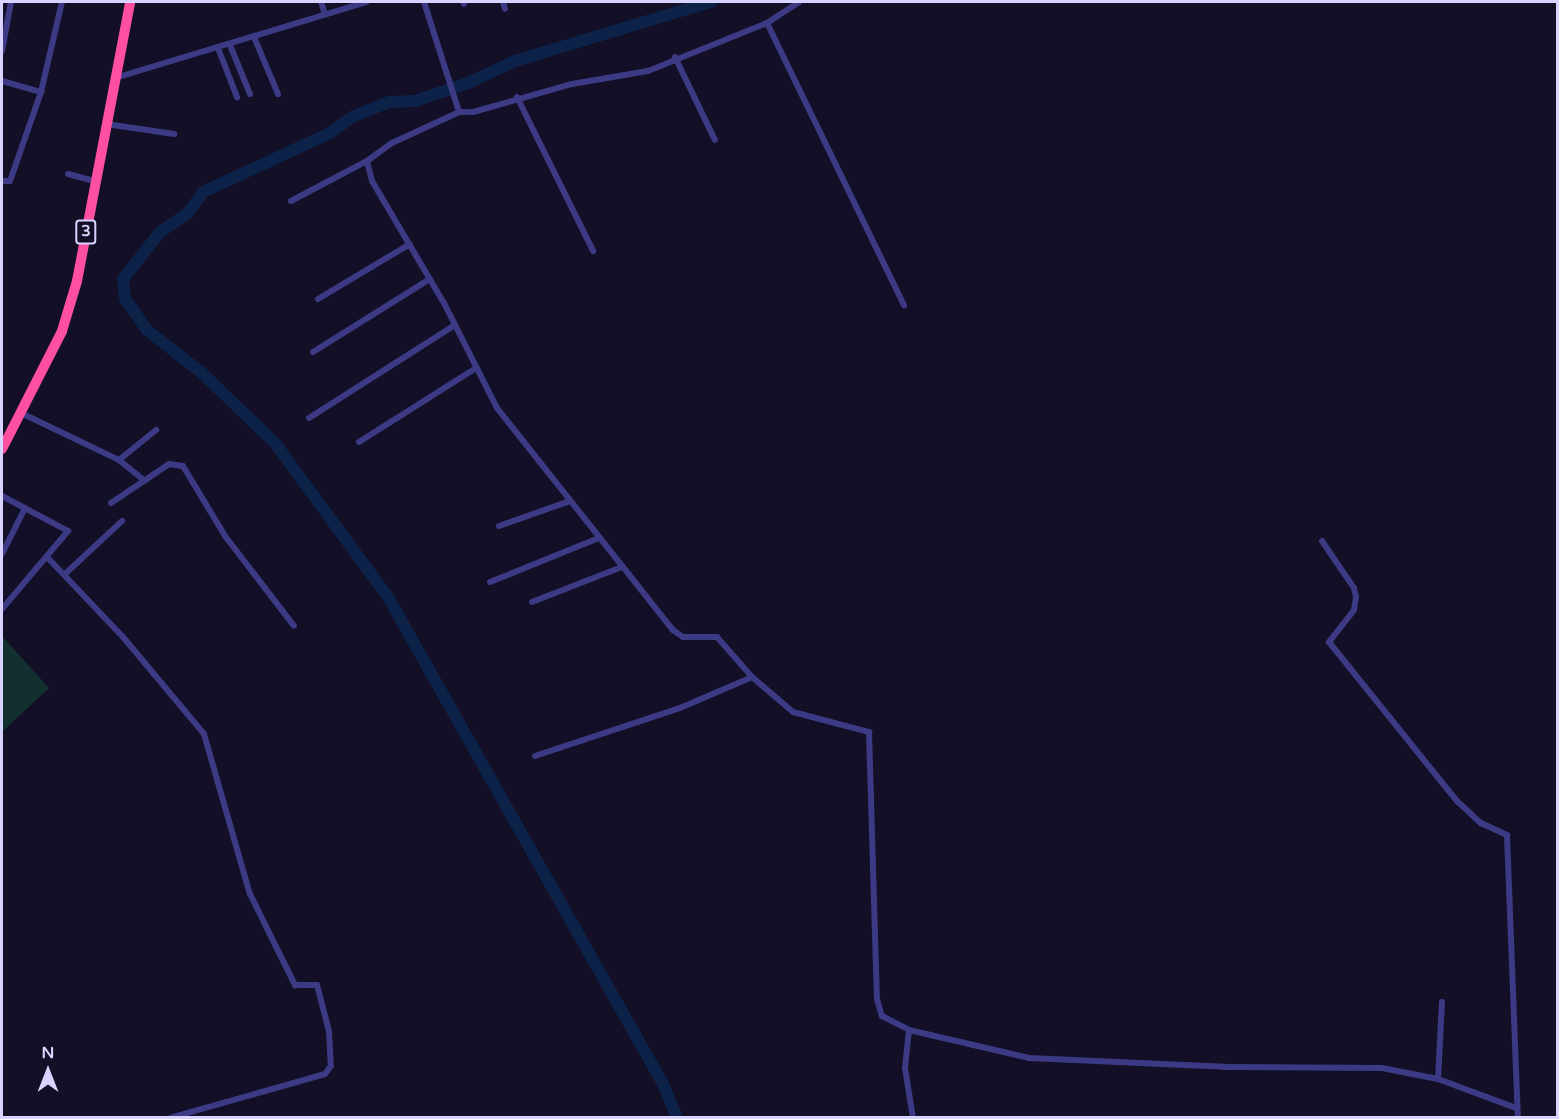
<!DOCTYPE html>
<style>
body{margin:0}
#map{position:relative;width:1559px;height:1119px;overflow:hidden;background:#130f26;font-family:"Varela Round",sans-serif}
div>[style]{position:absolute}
.green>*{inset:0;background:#12302f}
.river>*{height:12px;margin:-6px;padding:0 6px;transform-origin:6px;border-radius:6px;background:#0c2248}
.street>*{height:6px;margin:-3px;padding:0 3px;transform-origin:3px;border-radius:3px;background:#3d3a85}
.highway>*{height:10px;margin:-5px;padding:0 5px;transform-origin:5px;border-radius:5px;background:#ff4fa3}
span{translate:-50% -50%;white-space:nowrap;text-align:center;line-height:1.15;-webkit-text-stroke:6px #130f26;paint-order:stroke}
.shield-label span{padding:2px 4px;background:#130f26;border:2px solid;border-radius:4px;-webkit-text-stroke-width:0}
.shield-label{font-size:15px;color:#d9d4ff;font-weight:700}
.frame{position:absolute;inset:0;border:3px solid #d9d4ff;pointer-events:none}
.north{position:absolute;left:18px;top:1041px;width:60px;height:60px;-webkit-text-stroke:4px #130f26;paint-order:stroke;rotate:0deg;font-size:16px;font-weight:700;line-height:24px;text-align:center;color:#d9d4ff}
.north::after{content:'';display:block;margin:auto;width:21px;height:27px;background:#d9d4ff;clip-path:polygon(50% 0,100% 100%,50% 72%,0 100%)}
</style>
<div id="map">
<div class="green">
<div style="clip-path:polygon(2px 636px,49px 688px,2px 732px)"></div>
</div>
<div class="river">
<div style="left:677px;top:1118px;width:37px;rotate:-112deg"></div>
<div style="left:663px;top:1084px;width:559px;rotate:-119.45deg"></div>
<div style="left:388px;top:597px;width:191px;rotate:-126.3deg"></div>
<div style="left:275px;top:443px;width:101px;rotate:-136.2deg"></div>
<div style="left:202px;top:373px;width:70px;rotate:-142deg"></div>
<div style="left:147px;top:330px;width:39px;rotate:-125deg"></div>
<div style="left:125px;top:298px;width:19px;rotate:-96deg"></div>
<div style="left:123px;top:279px;width:60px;rotate:-51.8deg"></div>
<div style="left:160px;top:232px;width:34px;rotate:-34deg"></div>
<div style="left:188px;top:213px;width:26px;rotate:-54deg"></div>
<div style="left:203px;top:192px;width:140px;rotate:-24.9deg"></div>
<div style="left:330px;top:133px;width:27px;rotate:-36deg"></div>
<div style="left:352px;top:117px;width:40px;rotate:-22deg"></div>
<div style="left:389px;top:102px;width:26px;rotate:-2deg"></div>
<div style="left:415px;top:101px;width:56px;rotate:-18.8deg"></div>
<div style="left:468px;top:83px;width:52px;rotate:-25.1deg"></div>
<div style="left:515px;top:61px;width:205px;rotate:-16.8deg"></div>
</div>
<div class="street">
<div style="left:321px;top:2px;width:13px;rotate:72deg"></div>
<div style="left:424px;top:2px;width:115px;rotate:72.3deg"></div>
<div style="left:463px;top:2px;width:2px;rotate:63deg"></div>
<div style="left:503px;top:2px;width:7px;rotate:74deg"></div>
<div style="left:767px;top:23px;width:314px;rotate:64.1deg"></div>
<div style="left:254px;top:37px;width:62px;rotate:67.2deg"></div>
<div style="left:230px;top:45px;width:53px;rotate:67.8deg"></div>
<div style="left:218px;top:48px;width:53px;rotate:68.8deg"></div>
<div style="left:2px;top:51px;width:50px;rotate:-79.6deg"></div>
<div style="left:675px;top:57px;width:92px;rotate:64.3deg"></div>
<div style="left:115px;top:78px;width:263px;rotate:-16.8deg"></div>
<div style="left:2px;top:81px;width:41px;rotate:15.8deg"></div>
<div style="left:517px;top:97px;width:172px;rotate:63.7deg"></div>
<div style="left:106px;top:124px;width:69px;rotate:8.4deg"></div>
<div style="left:367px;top:161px;width:21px;rotate:76deg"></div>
<div style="left:372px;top:181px;width:142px;rotate:59.5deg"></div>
<div style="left:444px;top:303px;width:118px;rotate:63.2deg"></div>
<div style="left:497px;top:408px;width:283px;rotate:51.6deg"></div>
<div style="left:673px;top:630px;width:12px;rotate:35deg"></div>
<div style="left:683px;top:637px;width:34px"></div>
<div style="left:717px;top:637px;width:53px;rotate:48.8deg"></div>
<div style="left:752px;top:677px;width:54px;rotate:40.5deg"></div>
<div style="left:793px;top:712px;width:79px;rotate:14.7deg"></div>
<div style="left:869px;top:732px;width:267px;rotate:88.3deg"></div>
<div style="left:877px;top:999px;width:18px;rotate:74deg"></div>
<div style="left:882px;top:1016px;width:30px;rotate:27deg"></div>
<div style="left:909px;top:1030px;width:123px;rotate:13.1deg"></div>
<div style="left:1029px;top:1058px;width:195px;rotate:2.6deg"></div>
<div style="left:1224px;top:1067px;width:158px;rotate:0.4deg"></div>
<div style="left:1382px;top:1068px;width:57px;rotate:11.1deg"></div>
<div style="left:1438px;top:1079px;width:83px;rotate:20.4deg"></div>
<div style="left:68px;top:174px;width:28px;rotate:15deg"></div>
<div style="left:2px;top:181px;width:8px"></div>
<div style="left:10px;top:181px;width:94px;rotate:-70.8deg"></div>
<div style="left:41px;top:92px;width:92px;rotate:-76.9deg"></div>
<div style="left:291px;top:201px;width:86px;rotate:-27.8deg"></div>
<div style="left:367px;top:161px;width:31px;rotate:-36deg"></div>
<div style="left:392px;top:143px;width:74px;rotate:-24.8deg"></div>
<div style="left:459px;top:112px;width:14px"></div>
<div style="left:473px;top:112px;width:103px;rotate:-15.8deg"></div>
<div style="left:572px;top:84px;width:77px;rotate:-9.7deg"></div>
<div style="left:648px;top:71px;width:128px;rotate:-22deg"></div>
<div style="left:767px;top:23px;width:38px;rotate:-33deg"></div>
<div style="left:318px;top:299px;width:107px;rotate:-30.9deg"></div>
<div style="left:313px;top:352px;width:138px;rotate:-32deg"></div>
<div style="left:21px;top:413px;width:109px;rotate:25.6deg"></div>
<div style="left:119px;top:460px;width:33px;rotate:39deg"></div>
<div style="left:309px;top:418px;width:173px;rotate:-32.5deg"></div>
<div style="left:359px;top:442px;width:138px;rotate:-32.3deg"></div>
<div style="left:119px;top:460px;width:48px;rotate:-39deg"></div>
<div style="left:2px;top:496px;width:75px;rotate:27.9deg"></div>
<div style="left:68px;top:531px;width:102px;rotate:130.2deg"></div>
<div style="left:111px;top:503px;width:70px;rotate:-33.9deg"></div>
<div style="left:169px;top:464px;width:14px;rotate:8deg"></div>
<div style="left:183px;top:466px;width:82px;rotate:59deg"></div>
<div style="left:225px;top:536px;width:113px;rotate:52.5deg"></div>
<div style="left:499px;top:526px;width:75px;rotate:-19.4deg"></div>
<div style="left:1322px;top:541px;width:57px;rotate:55.8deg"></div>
<div style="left:1354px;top:588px;width:9px;rotate:77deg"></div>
<div style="left:1356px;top:597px;width:13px;rotate:99deg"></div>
<div style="left:1354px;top:610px;width:41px;rotate:128deg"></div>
<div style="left:1329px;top:642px;width:204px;rotate:51.2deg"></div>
<div style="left:1457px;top:801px;width:33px;rotate:43deg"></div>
<div style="left:1481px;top:823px;width:29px;rotate:25deg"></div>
<div style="left:1507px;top:835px;width:283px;rotate:87.8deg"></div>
<div style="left:2px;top:554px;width:51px;rotate:-63.4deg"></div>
<div style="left:47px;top:557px;width:110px;rotate:46.5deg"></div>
<div style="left:123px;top:637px;width:126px;rotate:50.1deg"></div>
<div style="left:204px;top:734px;width:166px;rotate:74deg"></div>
<div style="left:250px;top:894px;width:102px;rotate:63.7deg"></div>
<div style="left:295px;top:985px;width:22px"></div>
<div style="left:317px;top:985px;width:48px;rotate:75.4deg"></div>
<div style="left:329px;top:1031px;width:35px;rotate:87deg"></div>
<div style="left:331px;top:1066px;width:10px;rotate:127deg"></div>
<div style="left:325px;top:1074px;width:161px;rotate:164.2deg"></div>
<div style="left:65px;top:574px;width:78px;rotate:-42.9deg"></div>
<div style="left:490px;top:582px;width:118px;rotate:-22deg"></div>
<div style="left:532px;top:602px;width:97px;rotate:-21.3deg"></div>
<div style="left:535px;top:756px;width:153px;rotate:-18.3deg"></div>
<div style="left:680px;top:708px;width:78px;rotate:-23.3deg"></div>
<div style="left:909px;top:1030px;width:38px;rotate:96deg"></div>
<div style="left:905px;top:1068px;width:51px;rotate:80.9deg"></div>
<div style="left:1438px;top:1079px;width:77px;rotate:-87deg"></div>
</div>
<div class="highway">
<div style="left:2px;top:449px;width:132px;rotate:-63deg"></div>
<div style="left:62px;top:331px;width:52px;rotate:-73.3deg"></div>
<div style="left:77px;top:281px;width:284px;rotate:-79.2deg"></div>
</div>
<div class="shield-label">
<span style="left:86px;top:232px">3</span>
</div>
<div class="frame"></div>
<div class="north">N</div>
</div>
